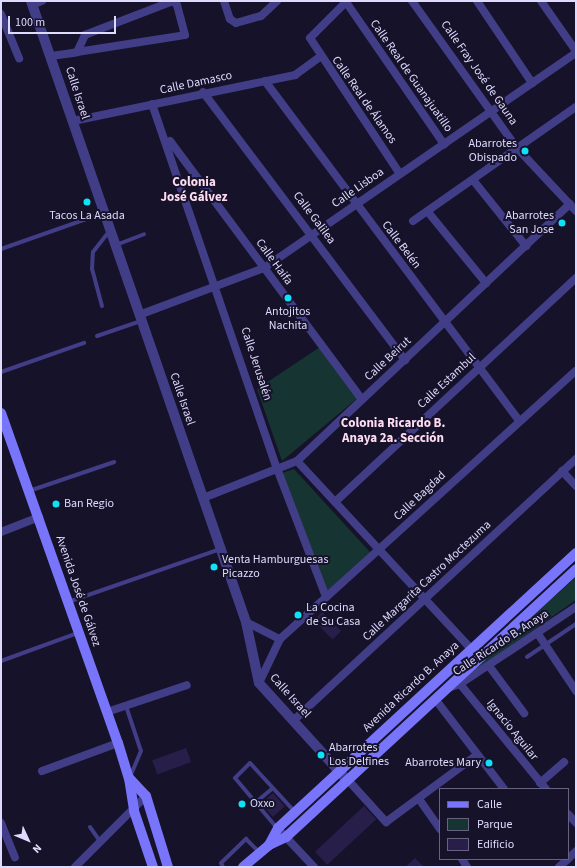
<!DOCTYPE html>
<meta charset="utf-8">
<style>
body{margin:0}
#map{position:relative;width:577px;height:868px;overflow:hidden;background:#16122a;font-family:"Source Sans 3",sans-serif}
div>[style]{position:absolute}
.green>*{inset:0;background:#153432}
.building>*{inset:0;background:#271e4a;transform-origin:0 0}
.service>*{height:4px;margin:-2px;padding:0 2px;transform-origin:2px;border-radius:2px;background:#413e87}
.minor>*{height:8px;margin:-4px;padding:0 4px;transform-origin:4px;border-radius:4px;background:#413e87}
.tertiary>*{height:10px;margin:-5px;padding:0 5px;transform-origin:5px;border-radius:5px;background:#413e87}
.secondary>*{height:10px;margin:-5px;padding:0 5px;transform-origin:5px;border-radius:5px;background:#7875fb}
.dots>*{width:11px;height:11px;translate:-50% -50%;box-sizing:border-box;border:2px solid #16122a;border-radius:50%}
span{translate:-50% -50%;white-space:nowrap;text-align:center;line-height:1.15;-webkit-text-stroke:4px #16122a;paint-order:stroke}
.street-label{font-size:12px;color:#dfdbfe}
.poi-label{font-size:12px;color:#dfdbfe}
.right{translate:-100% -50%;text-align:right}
.left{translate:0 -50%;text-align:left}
.neighbourhood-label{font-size:13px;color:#feddf2;font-weight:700}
.frame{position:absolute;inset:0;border:2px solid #dfdbfe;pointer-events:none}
.legend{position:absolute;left:439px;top:788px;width:130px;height:72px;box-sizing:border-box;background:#16122a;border:1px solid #66627f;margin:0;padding:5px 7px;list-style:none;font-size:12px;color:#dfdbfe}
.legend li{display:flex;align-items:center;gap:8px;height:20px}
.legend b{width:20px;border:1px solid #66627f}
.north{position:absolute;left:8px;top:820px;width:40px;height:40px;-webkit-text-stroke:3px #16122a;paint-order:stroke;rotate:134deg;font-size:11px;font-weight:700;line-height:16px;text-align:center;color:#dfdbfe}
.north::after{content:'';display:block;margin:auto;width:14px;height:18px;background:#dfdbfe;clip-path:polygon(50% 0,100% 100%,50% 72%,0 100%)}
.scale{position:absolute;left:8px;top:16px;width:108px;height:18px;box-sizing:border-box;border:2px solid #dfdbfe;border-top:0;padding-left:5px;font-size:12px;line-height:14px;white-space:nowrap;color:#dfdbfe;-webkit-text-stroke:3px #16122a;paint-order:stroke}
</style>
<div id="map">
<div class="green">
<div style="clip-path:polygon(320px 347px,359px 397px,282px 461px,257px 389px)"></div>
<div style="clip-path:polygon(294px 469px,370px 552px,328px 591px,282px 473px)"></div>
<div style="clip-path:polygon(576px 577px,576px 600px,463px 679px)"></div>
</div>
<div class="building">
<div style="left:322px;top:612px;width:27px;height:12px;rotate:45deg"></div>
<div style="left:186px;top:748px;width:15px;height:36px;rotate:70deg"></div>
<div style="left:273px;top:793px;width:18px;height:16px;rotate:49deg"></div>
<div style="left:364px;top:806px;width:18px;height:67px;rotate:47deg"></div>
<div style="clip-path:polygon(415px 858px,424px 867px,405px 867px)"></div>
</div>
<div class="service">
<div style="left:116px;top:245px;width:30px;rotate:-21deg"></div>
<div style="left:1px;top:249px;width:109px;rotate:-19.3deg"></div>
<div style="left:102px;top:306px;width:38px;rotate:-105deg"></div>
<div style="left:92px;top:269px;width:17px;rotate:-87deg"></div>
<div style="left:93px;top:252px;width:28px;rotate:-52deg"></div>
<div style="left:97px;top:336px;width:46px;rotate:-18.8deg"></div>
<div style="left:1px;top:372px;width:88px;rotate:-19.3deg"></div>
<div style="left:29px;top:491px;width:90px;rotate:-18.8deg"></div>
<div style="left:68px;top:602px;width:161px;rotate:-19.2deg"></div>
<div style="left:527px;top:657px;width:59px;rotate:-34deg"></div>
<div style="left:1px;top:661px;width:82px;rotate:-20deg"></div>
<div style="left:126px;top:706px;width:47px;rotate:71.6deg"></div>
<div style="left:141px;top:751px;width:26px;rotate:113deg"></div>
<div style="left:255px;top:803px;width:23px;rotate:-40deg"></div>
<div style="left:90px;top:827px;width:19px;rotate:55deg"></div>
<div style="left:277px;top:828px;width:65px;rotate:-130deg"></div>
<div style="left:235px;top:778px;width:21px;rotate:-45deg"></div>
<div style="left:250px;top:763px;width:67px;rotate:47.4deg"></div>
<div style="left:223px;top:867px;width:4px;rotate:-117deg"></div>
<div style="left:221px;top:863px;width:35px;rotate:-44deg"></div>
<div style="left:246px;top:839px;width:18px;rotate:45deg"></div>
</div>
<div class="minor">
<div style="left:224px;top:1px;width:19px;rotate:72deg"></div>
<div style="left:230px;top:19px;width:7px;rotate:34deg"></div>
<div style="left:236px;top:23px;width:26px;rotate:-16deg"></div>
<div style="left:261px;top:16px;width:22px;rotate:-43deg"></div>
<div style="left:347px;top:1px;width:52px;rotate:135deg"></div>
<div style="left:310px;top:38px;width:163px;rotate:56.5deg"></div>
<div style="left:412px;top:1px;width:181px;rotate:54.5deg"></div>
<div style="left:517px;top:148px;width:86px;rotate:46.9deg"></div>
<div style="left:477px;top:1px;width:99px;rotate:56.1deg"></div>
<div style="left:541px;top:1px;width:61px;rotate:55deg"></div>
<div style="left:346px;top:2px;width:173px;rotate:55.4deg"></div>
<div style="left:32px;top:5px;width:11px;rotate:-22deg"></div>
<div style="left:1px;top:14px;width:48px;rotate:67.8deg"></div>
<div style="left:51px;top:56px;width:22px;rotate:-8deg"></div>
<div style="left:73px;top:53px;width:4px;rotate:-14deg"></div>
<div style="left:77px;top:52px;width:109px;rotate:-8.9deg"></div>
<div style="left:185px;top:35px;width:31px;rotate:-105deg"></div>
<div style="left:177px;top:5px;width:6px;rotate:-135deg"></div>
<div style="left:173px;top:1px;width:94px;rotate:158.9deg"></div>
<div style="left:85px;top:35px;width:19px;rotate:115deg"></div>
<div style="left:265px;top:81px;width:424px;rotate:53.2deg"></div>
<div style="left:203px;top:92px;width:336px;rotate:53deg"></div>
<div style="left:152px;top:104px;width:388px;rotate:71.1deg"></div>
<div style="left:278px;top:471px;width:135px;rotate:69.1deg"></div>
<div style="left:73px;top:121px;width:227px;rotate:-11.7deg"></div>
<div style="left:295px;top:75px;width:31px;rotate:-36deg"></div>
<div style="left:170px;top:141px;width:322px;rotate:53.4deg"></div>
<div style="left:473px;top:180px;width:85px;rotate:51.2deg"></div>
<div style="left:428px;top:212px;width:92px;rotate:50.8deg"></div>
<div style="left:413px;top:221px;width:199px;rotate:-35deg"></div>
<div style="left:139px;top:315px;width:134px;rotate:-20.6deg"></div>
<div style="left:264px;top:268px;width:379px;rotate:-34.6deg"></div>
<div style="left:297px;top:461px;width:256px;rotate:47.2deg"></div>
<div style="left:562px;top:471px;width:21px;rotate:47deg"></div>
<div style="left:203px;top:498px;width:101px;rotate:-21.5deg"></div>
<div style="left:297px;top:461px;width:375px;rotate:-43.3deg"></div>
<div style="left:335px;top:502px;width:329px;rotate:-42.9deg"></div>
<div style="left:1px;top:532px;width:41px;rotate:-21.5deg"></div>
<div style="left:246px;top:622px;width:38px;rotate:27deg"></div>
<div style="left:538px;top:634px;width:69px;rotate:56.3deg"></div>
<div style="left:489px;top:666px;width:59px;rotate:53.3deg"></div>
<div style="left:259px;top:683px;width:49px;rotate:-64.5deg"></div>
<div style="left:280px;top:639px;width:399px;rotate:-42.2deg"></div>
<div style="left:460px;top:684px;width:136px;rotate:50.7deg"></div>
<div style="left:448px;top:688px;width:13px;rotate:-18deg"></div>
<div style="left:460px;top:684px;width:139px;rotate:-33.6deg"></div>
<div style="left:435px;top:699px;width:113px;rotate:52.5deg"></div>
<div style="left:107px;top:712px;width:84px;rotate:-18.6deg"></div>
<div style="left:294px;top:720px;width:384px;rotate:-42.8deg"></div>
<div style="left:42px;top:771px;width:81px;rotate:-20.2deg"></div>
<div style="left:348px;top:780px;width:57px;rotate:47.9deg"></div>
<div style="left:386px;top:822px;width:113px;rotate:-36.4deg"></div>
<div style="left:540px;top:783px;width:32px;rotate:-41deg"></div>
<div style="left:419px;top:799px;width:37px;rotate:55deg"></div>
<div style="left:568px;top:814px;width:12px;rotate:48deg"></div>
<div style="left:1px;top:823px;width:37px;rotate:68deg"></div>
<div style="left:282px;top:833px;width:47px;rotate:46.7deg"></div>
<div style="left:462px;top:859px;width:9px;rotate:58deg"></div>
<div style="left:568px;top:859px;width:11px;rotate:-45deg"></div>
<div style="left:75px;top:867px;width:100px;rotate:-45deg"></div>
<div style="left:559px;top:867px;width:12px;rotate:-42deg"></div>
</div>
<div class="tertiary">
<div style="left:31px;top:1px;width:657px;rotate:70.9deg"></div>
<div style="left:246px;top:622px;width:62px;rotate:78deg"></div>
<div style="left:259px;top:683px;width:128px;rotate:47.8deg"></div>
</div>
<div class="secondary">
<div style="left:1px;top:413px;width:350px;rotate:70.5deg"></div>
<div style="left:118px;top:743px;width:37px;rotate:73deg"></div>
<div style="left:129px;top:778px;width:33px;rotate:81deg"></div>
<div style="left:134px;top:811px;width:59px;rotate:71.3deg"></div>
<div style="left:129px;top:778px;width:25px;rotate:47deg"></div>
<div style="left:146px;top:796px;width:74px;rotate:72.8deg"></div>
<div style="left:269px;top:845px;width:19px;rotate:-62deg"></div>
<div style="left:278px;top:828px;width:405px;rotate:-42.7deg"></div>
<div style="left:243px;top:867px;width:34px;rotate:-40deg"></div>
<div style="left:269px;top:845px;width:19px;rotate:-25deg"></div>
<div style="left:286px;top:837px;width:395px;rotate:-42.7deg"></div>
</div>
<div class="dots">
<div style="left:525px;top:151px;background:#0ee1f8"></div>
<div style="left:87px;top:202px;background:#0ee1f8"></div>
<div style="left:562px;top:223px;background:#0ee1f8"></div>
<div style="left:288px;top:298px;background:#0ee1f8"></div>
<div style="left:56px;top:504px;background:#0ee1f8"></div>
<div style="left:214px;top:567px;background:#0ee1f8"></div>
<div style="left:298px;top:615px;background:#0ee1f8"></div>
<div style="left:321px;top:755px;background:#0ee1f8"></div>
<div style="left:489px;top:763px;background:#0ee1f8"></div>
<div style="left:242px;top:804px;background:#0ee1f8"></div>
</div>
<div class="street-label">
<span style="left:479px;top:73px;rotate:55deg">Calle Fray José de Gauna</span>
<span style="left:411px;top:76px;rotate:55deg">Calle Real de Guanajuatillo</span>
<span style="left:196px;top:83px;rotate:-12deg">Calle Damasco</span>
<span style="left:77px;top:93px;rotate:72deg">Calle Israel</span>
<span style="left:364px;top:100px;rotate:55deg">Calle Real de Álamos</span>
<span style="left:358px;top:188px;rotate:-35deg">Calle Lisboa</span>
<span style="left:314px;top:218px;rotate:53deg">Calle Galilea</span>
<span style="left:401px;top:245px;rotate:53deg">Calle Belén</span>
<span style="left:274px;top:262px;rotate:54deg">Calle Haifa</span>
<span style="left:388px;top:359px;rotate:-43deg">Calle Beirut</span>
<span style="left:256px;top:364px;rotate:72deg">Calle Jerusalén</span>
<span style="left:447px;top:381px;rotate:-43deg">Calle Estambul</span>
<span style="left:182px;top:399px;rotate:71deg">Calle Israel</span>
<span style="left:420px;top:496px;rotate:-43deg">Calle Bagdad</span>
<span style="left:427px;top:581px;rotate:-43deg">Calle Margarita Castro Moctezuma</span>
<span style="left:78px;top:591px;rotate:71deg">Avenida José de Gálvez</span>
<span style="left:501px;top:643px;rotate:-33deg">Calle Ricardo B. Anaya</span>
<span style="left:411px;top:687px;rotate:-43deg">Avenida Ricardo B. Anaya</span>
<span style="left:290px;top:696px;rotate:48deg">Calle Israel</span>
<span style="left:512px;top:730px;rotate:51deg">Ignacio Aguilar</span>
</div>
<div class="poi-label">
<span class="right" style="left:517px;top:151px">Abarrotes<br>Obispado</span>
<span style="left:87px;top:216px">Tacos La Asada</span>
<span class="right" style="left:554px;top:223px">Abarrotes<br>San Jose</span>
<span style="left:288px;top:319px">Antojitos<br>Nachita</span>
<span class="left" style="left:64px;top:504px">Ban Regio</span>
<span class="left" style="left:222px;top:567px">Venta Hamburguesas<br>Picazzo</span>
<span class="left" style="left:306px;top:615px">La Cocina<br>de Su Casa</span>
<span class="left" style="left:329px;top:755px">Abarrotes<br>Los Delfines</span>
<span class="right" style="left:481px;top:763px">Abarrotes Mary</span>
<span class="left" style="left:250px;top:804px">Oxxo</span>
</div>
<div class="neighbourhood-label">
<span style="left:194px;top:190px">Colonia<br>José Gálvez</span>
<span style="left:393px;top:431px">Colonia Ricardo B.<br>Anaya 2a. Sección</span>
</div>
<div class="frame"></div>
<ul class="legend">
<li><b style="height:5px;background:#7875fb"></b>Calle</li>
<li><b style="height:11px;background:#153432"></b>Parque</li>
<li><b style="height:11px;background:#271e4a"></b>Edificio</li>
</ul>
<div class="north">N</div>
<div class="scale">100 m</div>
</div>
